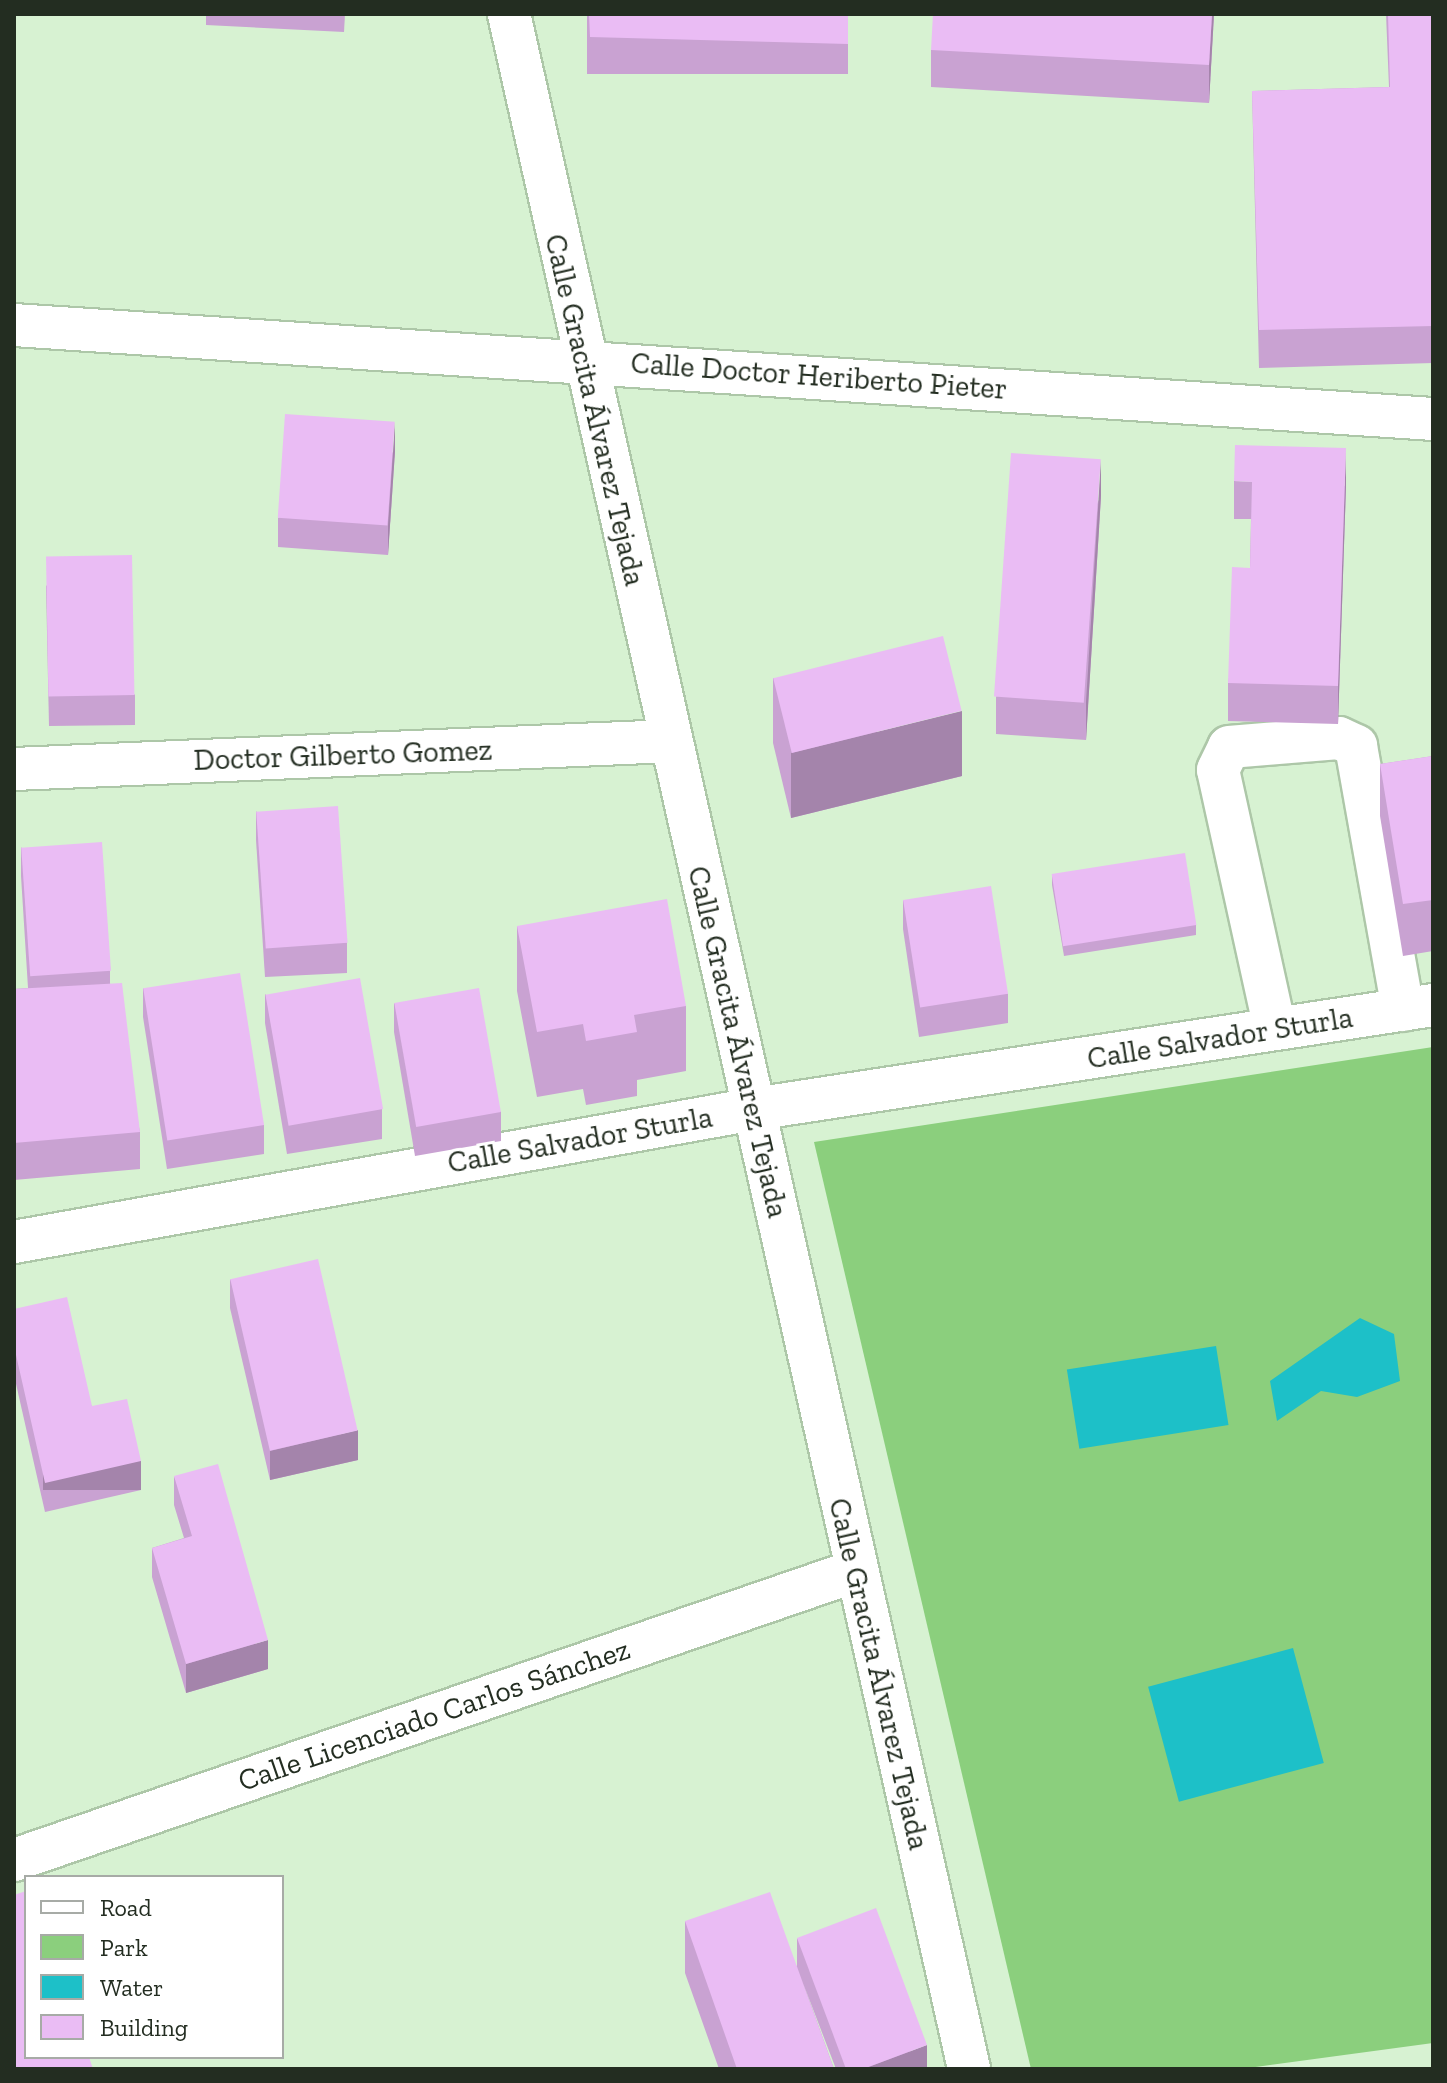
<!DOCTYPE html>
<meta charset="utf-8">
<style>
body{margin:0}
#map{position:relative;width:1447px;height:2083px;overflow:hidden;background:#d7f2d2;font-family:"Zilla Slab",serif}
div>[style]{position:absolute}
.green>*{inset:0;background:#8bcf7d}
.water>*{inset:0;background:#1dc0c8;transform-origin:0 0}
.roads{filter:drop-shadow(2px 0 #adc7a8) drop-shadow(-2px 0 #adc7a8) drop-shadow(0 2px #adc7a8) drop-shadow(0 -2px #adc7a8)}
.minor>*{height:42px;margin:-21px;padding:0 21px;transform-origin:21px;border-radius:21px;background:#fff}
.wall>*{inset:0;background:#c9a2d2;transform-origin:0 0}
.shaded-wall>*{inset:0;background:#a484ab;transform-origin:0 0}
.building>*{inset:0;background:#eabcf4;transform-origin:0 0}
span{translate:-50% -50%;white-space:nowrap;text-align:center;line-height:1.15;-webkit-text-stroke:6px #fff;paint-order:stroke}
.street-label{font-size:30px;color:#232d21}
.frame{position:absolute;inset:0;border:16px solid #232d21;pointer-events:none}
.legend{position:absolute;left:24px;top:1875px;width:260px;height:184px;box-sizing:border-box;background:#fff;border:2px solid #a7aba6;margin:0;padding:10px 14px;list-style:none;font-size:24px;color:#232d21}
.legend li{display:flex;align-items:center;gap:16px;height:40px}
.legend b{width:40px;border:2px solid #a7aba6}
</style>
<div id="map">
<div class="green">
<div style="clip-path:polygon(1433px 1047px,1433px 2043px,1241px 2069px,1031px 2069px,814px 1142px)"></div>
</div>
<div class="water">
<div style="clip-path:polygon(1360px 1318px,1394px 1334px,1400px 1381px,1357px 1397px,1321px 1391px,1277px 1421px,1270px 1381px)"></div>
<div style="left:1216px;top:1346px;width:80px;height:151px;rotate:81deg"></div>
<div style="left:1293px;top:1648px;width:119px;height:150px;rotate:75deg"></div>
</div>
<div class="roads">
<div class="minor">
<div style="left:509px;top:14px;width:2106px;rotate:77.38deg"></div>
<div style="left:14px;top:325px;width:1422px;rotate:3.79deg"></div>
<div style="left:14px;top:769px;width:658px;rotate:-2.44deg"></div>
<div style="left:1275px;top:1029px;width:265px;rotate:-102.4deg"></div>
<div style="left:1218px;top:770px;width:25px;rotate:-64deg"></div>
<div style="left:1229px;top:747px;width:110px;rotate:-4.7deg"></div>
<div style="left:1339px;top:738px;width:19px;rotate:25deg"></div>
<div style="left:1356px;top:746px;width:268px;rotate:79.9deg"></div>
<div style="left:14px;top:1242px;width:752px;rotate:-10.19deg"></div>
<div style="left:754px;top:1109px;width:687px;rotate:-8.71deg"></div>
<div style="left:14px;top:1860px;width:889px;rotate:-18.96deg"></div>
</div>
</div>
<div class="wall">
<div style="clip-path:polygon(206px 14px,345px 14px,344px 32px,206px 25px)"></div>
<div style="left:587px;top:14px;width:261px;height:60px"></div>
<div style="clip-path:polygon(1214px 14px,1209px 103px,931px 87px,931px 50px)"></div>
<div style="clip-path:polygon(1386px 14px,1433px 14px,1433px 363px,1259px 368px,1252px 91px,1389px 87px)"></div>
<div style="clip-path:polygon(395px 451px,388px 555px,278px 547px,278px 518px)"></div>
<div style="clip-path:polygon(1234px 481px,1346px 486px,1338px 724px,1228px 721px,1228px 683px,1250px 568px,1251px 519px,1234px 519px)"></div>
<div style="clip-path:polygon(1101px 496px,1086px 740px,996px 734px,996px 697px)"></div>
<div style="clip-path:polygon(46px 585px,135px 695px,135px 725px,49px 726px)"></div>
<div style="clip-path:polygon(773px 678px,962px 776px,791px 818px,773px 743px)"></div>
<div style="clip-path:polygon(1433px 756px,1433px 951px,1403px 956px,1380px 816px,1380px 764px)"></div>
<div style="clip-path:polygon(256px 811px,347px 943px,347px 973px,265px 977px,256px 840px)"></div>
<div style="clip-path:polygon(21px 847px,110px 971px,110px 983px,140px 1132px,140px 1169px,14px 1180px,14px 989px,28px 988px,21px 876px)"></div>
<div style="clip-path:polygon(1052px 875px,1196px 925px,1196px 935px,1064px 956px,1052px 885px)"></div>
<div style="clip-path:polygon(903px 900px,1008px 994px,1008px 1023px,919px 1037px,903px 929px)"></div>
<div style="clip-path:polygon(517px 926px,686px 1006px,686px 1071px,637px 1080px,637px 1096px,586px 1105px,583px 1089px,537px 1097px,517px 991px)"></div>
<div style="clip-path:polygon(143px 988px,264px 1125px,264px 1154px,167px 1169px,143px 1017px)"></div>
<div style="clip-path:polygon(265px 994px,382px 1109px,382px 1139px,287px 1154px,265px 1023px)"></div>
<div style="clip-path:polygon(394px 1003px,501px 1112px,501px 1141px,415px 1156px,394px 1032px)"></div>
<div style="clip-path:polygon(230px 1279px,358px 1460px,270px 1480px,230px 1308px)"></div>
<div style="clip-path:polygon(14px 1309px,92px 1406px,141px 1490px,45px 1512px,14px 1375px)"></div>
<div style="clip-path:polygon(174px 1476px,268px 1669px,186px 1693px,152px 1577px,152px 1548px,184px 1538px,174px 1505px)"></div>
<div style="clip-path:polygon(685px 1921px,797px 1966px,797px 1938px,927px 2069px,836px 2069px,803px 1983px,834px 2069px,719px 2069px,685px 1973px)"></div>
</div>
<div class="shaded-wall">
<div style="clip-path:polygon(1212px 14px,1214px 14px,1209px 103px,1209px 65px)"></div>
<div style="clip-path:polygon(395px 422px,395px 451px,388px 555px,388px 526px)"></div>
<div style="clip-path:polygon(1346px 448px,1346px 486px,1338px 724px,1338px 686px)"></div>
<div style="clip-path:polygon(1101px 459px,1101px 496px,1086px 740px,1086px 702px)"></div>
<div style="clip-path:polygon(962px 711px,962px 776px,791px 818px,791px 753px)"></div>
<div style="clip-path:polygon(358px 1430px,358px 1460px,270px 1480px,270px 1451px)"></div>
<div style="left:141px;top:1461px;width:29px;height:98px;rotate:90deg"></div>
<div style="clip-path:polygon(268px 1640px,268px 1669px,186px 1693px,186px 1664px)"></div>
<div style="clip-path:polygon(927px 2045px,927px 2069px,863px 2069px)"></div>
</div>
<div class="building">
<div style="clip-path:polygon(589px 14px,848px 14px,848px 44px,590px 37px)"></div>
<div style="clip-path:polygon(933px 14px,1212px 14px,1209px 65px,931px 50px)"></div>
<div style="clip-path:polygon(1388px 14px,1433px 14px,1433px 326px,1259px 330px,1252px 91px,1390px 87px)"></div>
<div style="left:285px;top:414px;width:110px;height:104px;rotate:4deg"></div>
<div style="clip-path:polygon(1235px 445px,1346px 448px,1338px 686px,1228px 683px,1232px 567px,1250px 568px,1252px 482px,1234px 481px)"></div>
<div style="left:1011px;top:453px;width:90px;height:244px;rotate:4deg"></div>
<div style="left:132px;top:555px;width:140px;height:86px;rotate:89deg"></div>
<div style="left:943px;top:636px;width:77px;height:175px;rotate:76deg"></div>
<div style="clip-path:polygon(1433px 756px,1433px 900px,1403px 904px,1380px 764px)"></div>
<div style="left:338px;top:806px;width:137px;height:82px;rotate:86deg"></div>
<div style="left:102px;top:842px;width:129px;height:81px;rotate:86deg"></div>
<div style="left:1185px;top:853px;width:73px;height:135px;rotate:81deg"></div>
<div style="left:991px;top:886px;width:109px;height:89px;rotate:81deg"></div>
<div style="clip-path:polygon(667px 899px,686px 1006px,634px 1015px,637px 1032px,586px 1041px,583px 1024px,537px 1032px,517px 926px)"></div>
<div style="left:240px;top:973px;width:154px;height:98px;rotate:81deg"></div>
<div style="left:360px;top:978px;width:133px;height:96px;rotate:80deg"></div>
<div style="clip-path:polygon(122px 983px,140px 1132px,14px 1143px,14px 989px)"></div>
<div style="left:479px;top:988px;width:126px;height:86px;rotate:80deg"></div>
<div style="left:318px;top:1259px;width:176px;height:90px;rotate:77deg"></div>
<div style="clip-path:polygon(67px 1297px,92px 1406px,127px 1399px,141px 1461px,45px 1483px,14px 1346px,14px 1309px)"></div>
<div style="clip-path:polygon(218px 1464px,268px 1640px,186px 1664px,152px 1548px,192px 1536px,174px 1476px)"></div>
<div style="clip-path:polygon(26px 1891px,26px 2057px,89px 2057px,93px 2069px,14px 2069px,14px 1895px)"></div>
<div style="clip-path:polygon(770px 1892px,834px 2069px,737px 2069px,685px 1921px)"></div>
<div style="clip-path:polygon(876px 1908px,927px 2045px,863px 2069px,846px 2069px,797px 1938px)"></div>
</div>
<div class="street-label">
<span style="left:819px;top:376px;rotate:4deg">Calle Doctor Heriberto Pieter</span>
<span style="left:595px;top:410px;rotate:77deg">Calle Gracita Álvarez Tejada</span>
<span style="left:343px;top:755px;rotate:-2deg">Doctor Gilberto Gomez</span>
<span style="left:1220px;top:1038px;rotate:-9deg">Calle Salvador Sturla</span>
<span style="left:738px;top:1042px;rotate:77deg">Calle Gracita Álvarez Tejada</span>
<span style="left:580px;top:1140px;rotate:-10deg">Calle Salvador Sturla</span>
<span style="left:879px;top:1674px;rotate:77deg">Calle Gracita Álvarez Tejada</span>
<span style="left:434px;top:1715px;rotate:-19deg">Calle Licenciado Carlos Sánchez</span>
</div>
<div class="frame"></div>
<ul class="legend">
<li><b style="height:10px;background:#fff"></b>Road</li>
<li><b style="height:22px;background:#8bcf7d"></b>Park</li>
<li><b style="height:22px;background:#1dc0c8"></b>Water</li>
<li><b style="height:22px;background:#eabcf4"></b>Building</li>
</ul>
</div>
